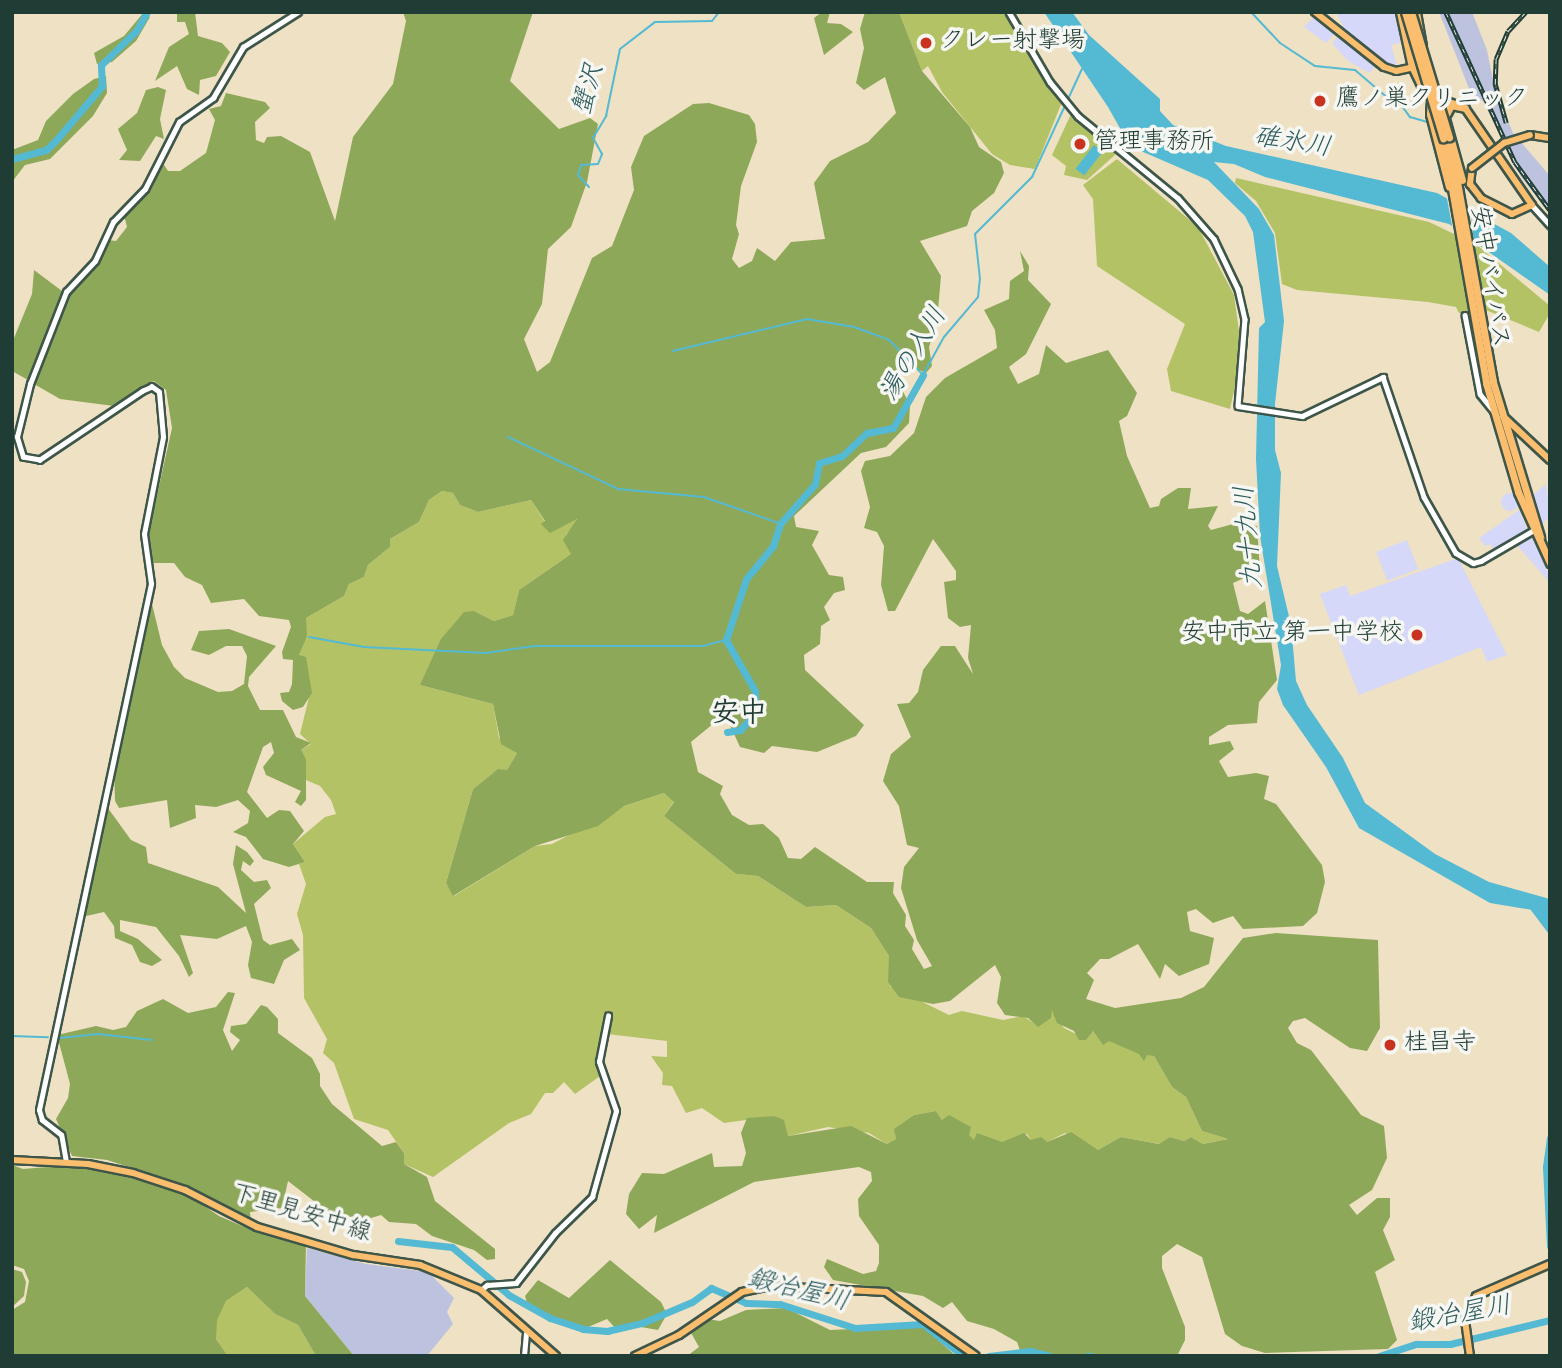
<!DOCTYPE html>
<meta charset="utf-8">
<style>
body{margin:0}
#map{position:relative;width:1562px;height:1368px;overflow:hidden;background:#efe1c4;font-family:Dekko,"Klee One",sans-serif}
div>[style]{position:absolute}
.built>*{inset:0;background:#d5d8f9;transform-origin:0 0}
.round{border-radius:50%}
.industrial>*{inset:0;background:#bdc3de}
.green>*{inset:0;background:#b3c264}
.forest>*{inset:0;background:#8ea85a}
.water>*{inset:0;background:#54b9d2;transform-origin:0 0}
.pier>*{inset:0;background:#efe1c4}
.stream>*{height:2px;margin:-1px;padding:0 1px;transform-origin:1px;border-radius:1px;background:#54b9d2}
.river>*{height:7px;margin:-3.5px;padding:0 3.5px;transform-origin:3.5px;border-radius:3.5px;background:#54b9d2}
.roads{filter:drop-shadow(2px 0 #3e564a) drop-shadow(-2px 0 #3e564a) drop-shadow(0 2px #3e564a) drop-shadow(0 -2px #3e564a)}
.minor>*{height:4.5px;margin:-2.25px;padding:0 2.25px;transform-origin:2.25px;border-radius:2.25px;background:#fff}
.major>*{height:6px;margin:-3px;padding:0 3px;transform-origin:3px;border-radius:3px;background:#fabe6e}
.highway>*{height:7px;margin:-3.5px;padding:0 3.5px;transform-origin:3.5px;border-radius:3.5px;background:#fabe6e}
.rail>*{height:4.5px;margin-top:-2.25px;transform-origin:0;background:repeating-linear-gradient(90deg,#f6f6f2 0 5px,#1f3d34 0 10px);box-sizing:border-box;border-block:2px solid #1f3d34}
.bridges{filter:drop-shadow(2px 0 #3e564a) drop-shadow(-2px 0 #3e564a) drop-shadow(0 2px #3e564a) drop-shadow(0 -2px #3e564a)}
.major-bridge>*{height:6px;margin:-3px;padding:0 3px;transform-origin:3px;border-radius:3px;background:#fabe6e}
.highway-bridge>*{height:7px;margin:-3.5px;padding:0 3.5px;transform-origin:3.5px;border-radius:3.5px;background:#fabe6e}
.dots>*{width:19px;height:19px;translate:-50% -50%;box-sizing:border-box;border:4px solid #f6f6f2;border-radius:50%}
span{translate:-50% -50%;white-space:nowrap;text-align:center;line-height:1.15;-webkit-text-stroke:7px #f6f6f2;paint-order:stroke}
.poi-label{font-size:24px;color:#1f3d34}
.left{translate:0 -50%;text-align:left}
.right{translate:-100% -50%;text-align:right}
.street-label{font-size:24px;color:#1f3d34}
.water-label{font-size:26px;color:#2c5c5c;font-style:italic}
.quarter-label{font-size:28px;color:#1f3d34;font-weight:700}
.frame{position:absolute;inset:0;border:14px solid #1f3d34;pointer-events:none}
</style>
<div id="map">
<div class="built">
<div style="clip-path:polygon(1336px 12px,1394px 12px,1403px 42px,1391px 45px,1397px 66px,1387px 64px,1346px 32px)"></div>
<div style="clip-path:polygon(1315px 16px,1335px 34px,1326px 43px,1304px 27px)"></div>
<div style="clip-path:polygon(1338px 36px,1376px 66px,1369px 73px,1348px 61px,1332px 43px)"></div>
<div style="clip-path:polygon(1546px 484px,1550px 515px,1542px 525px,1531px 497px)"></div>
<div class="round" style="left:1501px;top:493px;width:18px;height:18px"></div>
<div style="clip-path:polygon(1519px 510px,1528px 531px,1494px 551px,1490px 544px,1485px 546px,1479px 538px)"></div>
<div style="clip-path:polygon(1531px 535px,1550px 577px,1550px 583px,1516px 544px)"></div>
<div style="left:1407px;top:540px;width:31px;height:33px;rotate:69deg"></div>
<div style="clip-path:polygon(1458px 558px,1507px 655px,1487px 662px,1481px 647px,1359px 695px,1320px 594px,1346px 585px,1350px 596px)"></div>
</div>
<div class="industrial">
<div style="clip-path:polygon(1439px 12px,1472px 12px,1487px 50px,1495px 90px,1513px 133px,1550px 176px,1550px 214px,1521px 177px,1484px 102px,1470px 91px)"></div>
<div style="clip-path:polygon(307px 1248px,366px 1264px,428px 1272px,454px 1298px,447px 1312px,453px 1324px,427px 1356px,354px 1356px,305px 1296px)"></div>
</div>
<div class="green">
<div style="clip-path:polygon(899px 12px,1005px 12px,1062px 102px,1035px 169px,1010px 165px,992px 154px,942px 92px,928px 66px,922px 71px)"></div>
<div style="clip-path:polygon(1072px 112px,1116px 154px,1087px 180px,1064px 175px,1066px 166px,1052px 155px)"></div>
<div style="clip-path:polygon(1117px 159px,1198px 227px,1234px 295px,1242px 354px,1230px 409px,1171px 391px,1167px 369px,1185px 324px,1097px 266px,1093px 199px,1083px 185px)"></div>
<div style="clip-path:polygon(1236px 178px,1429px 222px,1477px 245px,1550px 306px,1550px 313px,1539px 332px,1481px 308px,1459px 313px,1456px 307px,1428px 302px,1297px 290px,1282px 284px,1275px 233px,1256px 201px,1235px 183px)"></div>
<div style="clip-path:polygon(442px 491px,453px 493px,460px 505px,478px 512px,531px 500px,545px 522px,565px 525px,574px 518px,578px 521px,566px 535px,571px 554px,519px 590px,513px 615px,494px 621px,474px 611px,420px 685px,493px 704px,499px 738px,517px 753px,507px 770px,493px 773px,473px 789px,446px 883px,454px 896px,535px 846px,552px 844px,624px 806px,664px 793px,674px 801px,664px 816px,736px 874px,758px 876px,806px 907px,836px 905px,871px 928px,889px 956px,890px 986px,949px 1015px,962px 1011px,1003px 1020px,1023px 1016px,1035px 1024px,1052px 1010px,1064px 1028px,1076px 1034px,1093px 1031px,1101px 1042px,1109px 1040px,1154px 1056px,1172px 1087px,1186px 1097px,1202px 1131px,1228px 1139px,1203px 1144px,1191px 1137px,1184px 1141px,1170px 1137px,1160px 1144px,1121px 1137px,1098px 1150px,1065px 1133px,1047px 1142px,1031px 1140px,1027px 1134px,1002px 1142px,975px 1141px,942px 1120px,936px 1111px,914px 1115px,895px 1129px,896px 1139px,887px 1144px,869px 1133px,828px 1127px,788px 1136px,774px 1116px,724px 1123px,702px 1108px,686px 1113px,672px 1086px,662px 1085px,663px 1073px,651px 1056px,667px 1057px,667px 1041px,607px 1034px,598px 1057px,607px 1071px,575px 1094px,564px 1082px,553px 1093px,545px 1093px,531px 1114px,509px 1123px,433px 1177px,404px 1164px,404px 1153px,388px 1130px,354px 1119px,334px 1063px,323px 1053px,327px 1039px,304px 998px,303px 935px,297px 914px,306px 884px,299px 864px,305px 862px,293px 844px,325px 817px,336px 814px,331px 800px,320px 786px,306px 780px,304px 772px,301px 750px,311px 744px,300px 734px,309px 697px,307px 673px,299px 656px,306px 618px,344px 596px,349px 584px,364px 577px,368px 565px,390px 547px,390px 539px,419px 522px,429px 500px)"></div>
<div style="clip-path:polygon(247px 1287px,275px 1314px,298px 1325px,316px 1356px,228px 1356px,216px 1339px,216px 1320px,226px 1301px)"></div>
</div>
<div class="forest">
<div style="clip-path:polygon(144px 12px,150px 17px,136px 41px,112px 62px,97px 64px,94px 53px,124px 36px)"></div>
<div style="clip-path:polygon(177px 12px,195px 12px,198px 36px,222px 43px,230px 52px,216px 76px,200px 80px,199px 95px,187px 89px,177px 66px,155px 81px,169px 47px,189px 34px,185px 22px,177px 22px)"></div>
<div style="clip-path:polygon(403px 12px,533px 12px,510px 81px,559px 129px,590px 118px,598px 124px,587px 182px,571px 227px,548px 249px,542px 304px,524px 339px,537px 372px,550px 362px,592px 258px,612px 246px,634px 190px,631px 167px,644px 136px,693px 104px,709px 103px,749px 115px,755px 124px,757px 142px,741px 186px,736px 225px,739px 234px,732px 259px,739px 268px,752px 261px,757px 248px,775px 261px,791px 242px,825px 239px,814px 183px,830px 161px,868px 142px,896px 113px,885px 77px,864px 90px,856px 83px,864px 48px,860px 29px,865px 12px,899px 12px,922px 71px,970px 127px,979px 147px,1001px 162px,1004px 173px,994px 193px,972px 211px,967px 226px,920px 241px,941px 276px,937px 321px,929px 347px,932px 366px,926px 373px,905px 364px,897px 380px,910px 405px,909px 423px,886px 447px,861px 453px,794px 516px,796px 527px,819px 531px,812px 545px,829px 575px,843px 577px,845px 590px,834px 593px,824px 607px,830px 620px,821px 626px,820px 644px,804px 655px,805px 670px,864px 725px,856px 736px,817px 752px,772px 746px,764px 753px,740px 747px,725px 714px,691px 742px,698px 772px,723px 786px,720px 794px,732px 815px,749px 825px,763px 824px,779px 838px,788px 858px,801px 859px,815px 847px,867px 882px,894px 882px,893px 893px,906px 915px,905px 926px,914px 940px,912px 949px,924px 969px,932px 966px,917px 940px,901px 888px,904px 867px,919px 848px,907px 845px,899px 806px,883px 781px,891px 754px,911px 737px,897px 704px,909px 703px,918px 692px,923px 670px,941px 646px,955px 646px,973px 674px,968px 658px,971px 625px,960px 627px,948px 618px,944px 582px,956px 580px,956px 571px,933px 539px,895px 611px,888px 611px,881px 585px,884px 546px,877px 532px,864px 528px,870px 507px,861px 471px,865px 461px,890px 456px,914px 433px,926px 397px,945px 378px,997px 348px,995px 330px,984px 310px,1009px 299px,1010px 281px,1024px 271px,1020px 251px,1029px 266px,1028px 280px,1051px 304px,1026px 354px,1009px 367px,1018px 384px,1039px 374px,1046px 345px,1066px 363px,1108px 350px,1137px 393px,1127px 416px,1119px 421px,1127px 456px,1150px 508px,1159px 506px,1161px 499px,1178px 488px,1191px 488px,1188px 509px,1218px 506px,1208px 526px,1211px 530px,1233px 524px,1257px 526px,1260px 571px,1233px 583px,1240px 611px,1248px 614px,1265px 601px,1277px 680px,1259px 702px,1257px 723px,1228px 725px,1209px 737px,1209px 745px,1230px 741px,1234px 749px,1219px 761px,1228px 777px,1256px 773px,1269px 776px,1264px 799px,1276px 804px,1322px 865px,1325px 882px,1317px 913px,1303px 926px,1243px 929px,1233px 916px,1213px 923px,1196px 909px,1187px 912px,1190px 931px,1214px 938px,1209px 964px,1179px 976px,1165px 964px,1160px 979px,1138px 944px,1109px 959px,1100px 959px,1087px 973px,1094px 980px,1086px 999px,1115px 1008px,1181px 998px,1204px 987px,1243px 938px,1276px 933px,1378px 940px,1380px 1028px,1367px 1051px,1350px 1048px,1305px 1018px,1293px 1021px,1288px 1028px,1297px 1043px,1311px 1050px,1361px 1115px,1384px 1126px,1387px 1158px,1372px 1190px,1349px 1205px,1357px 1215px,1377px 1198px,1390px 1198px,1390px 1217px,1383px 1230px,1395px 1260px,1375px 1272px,1397px 1340px,1388px 1349px,1265px 1353px,1242px 1346px,1225px 1334px,1202px 1257px,1177px 1244px,1162px 1256px,1162px 1268px,1185px 1327px,1185px 1340px,1177px 1356px,1022px 1356px,1017px 1342px,994px 1329px,967px 1321px,952px 1302px,943px 1308px,923px 1296px,833px 1280px,824px 1267px,827px 1259px,863px 1274px,876px 1271px,879px 1263px,879px 1245px,859px 1216px,858px 1199px,872px 1181px,871px 1172px,859px 1167px,754px 1182px,654px 1233px,657px 1215px,639px 1229px,626px 1214px,629px 1194px,642px 1173px,664px 1174px,712px 1153px,714px 1167px,742px 1166px,746px 1153px,741px 1133px,747px 1118px,774px 1116px,784px 1120px,788px 1136px,851px 1126px,887px 1144px,896px 1139px,894px 1129px,914px 1115px,936px 1111px,942px 1120px,949px 1115px,971px 1127px,969px 1135px,974px 1140px,977px 1133px,1002px 1142px,1024px 1133px,1031px 1140px,1041px 1137px,1047px 1142px,1071px 1132px,1098px 1150px,1121px 1137px,1159px 1144px,1170px 1137px,1184px 1141px,1191px 1137px,1203px 1144px,1228px 1139px,1202px 1131px,1186px 1097px,1172px 1087px,1154px 1056px,1147px 1055px,1144px 1061px,1139px 1054px,1109px 1041px,1103px 1045px,1093px 1031px,1086px 1040px,1079px 1040px,1074px 1031px,1057px 1023px,1052px 1010px,1051px 1018px,1038px 1027px,1028px 1018px,1005px 1015px,997px 1003px,1001px 977px,995px 965px,950px 1001px,933px 1004px,899px 997px,888px 982px,889px 956px,871px 928px,836px 905px,806px 907px,758px 876px,736px 874px,664px 816px,674px 802px,664px 793px,624px 806px,598px 826px,535px 846px,453px 896px,446px 883px,473px 789px,498px 769px,507px 770px,517px 753px,501px 744px,493px 704px,420px 685px,441px 639px,464px 612px,474px 611px,494px 621px,513px 615px,519px 590px,571px 554px,563px 540px,577px 519px,550px 533px,541px 524px,545px 521px,531px 500px,478px 512px,460px 505px,453px 493px,442px 491px,429px 500px,419px 522px,390px 539px,390px 547px,368px 565px,364px 577px,349px 584px,344px 596px,306px 618px,307px 636px,299px 655px,306px 657px,312px 693px,303px 707px,293px 710px,282px 701px,280px 693px,289px 692px,292px 684px,293px 660px,283px 659px,282px 652px,291px 627px,289px 620px,259px 616px,244px 599px,211px 603px,202px 585px,185px 577px,174px 563px,152px 563px,149px 531px,172px 428px,166px 390px,154px 381px,114px 406px,60px 399px,34px 384px,54px 320px,107px 240px,116px 241px,127px 227px,125px 219px,116px 220px,150px 185px,161px 160px,168px 171px,180px 171px,206px 153px,215px 120px,209px 109px,221px 106px,226px 93px,265px 102px,270px 108px,255px 122px,256px 140px,264px 143px,267px 137px,281px 136px,310px 152px,335px 221px,353px 137px,393px 84px,406px 21px)"></div>
<div style="clip-path:polygon(822px 12px,830px 12px,827px 23px,841px 24px,853px 32px,824px 55px,814px 18px)"></div>
<div style="clip-path:polygon(106px 76px,107px 93px,93px 116px,50px 159px,25px 165px,12px 182px,12px 150px,38px 140px,46px 121px,73px 94px,94px 79px)"></div>
<div style="clip-path:polygon(158px 87px,166px 90px,160px 119px,164px 139px,156px 136px,140px 161px,119px 160px,127px 150px,118px 129px,137px 113px,146px 90px)"></div>
<div style="clip-path:polygon(34px 270px,62px 291px,28px 380px,12px 371px,12px 343px,32px 294px)"></div>
<div style="clip-path:polygon(151px 600px,162px 645px,174px 667px,185px 678px,218px 692px,232px 691px,244px 684px,247px 656px,242px 646px,226px 646px,209px 655px,191px 650px,199px 631px,229px 629px,276px 646px,249px 677px,248px 686px,260px 710px,283px 710px,296px 737px,311px 743px,301px 750px,306px 759px,306px 800px,301px 806px,295px 802px,301px 791px,266px 775px,263px 767px,274px 753px,271px 742px,263px 747px,247px 792px,267px 818px,279px 810px,290px 811px,304px 831px,293px 844px,305px 862px,289px 867px,263px 859px,246px 837px,233px 832px,248px 823px,250px 811px,238px 800px,216px 807px,195px 805px,196px 818px,170px 828px,167px 800px,119px 808px,115px 801px,114px 766px)"></div>
<div style="clip-path:polygon(105px 804px,131px 840px,146px 847px,148px 863px,218px 887px,246px 913px,233px 864px,236px 845px,247px 852px,254px 861px,250px 866px,243px 861px,241px 870px,254px 882px,267px 880px,271px 888px,254px 904px,263px 940px,270px 945px,292px 939px,300px 950px,284px 960px,274px 984px,251px 978px,248px 965px,252px 942px,246px 926px,217px 939px,180px 935px,193px 973px,189px 977px,179px 956px,156px 927px,120px 920px,120px 931px,138px 939px,162px 960px,152px 966px,140px 962px,132px 945px,115px 938px,114px 926px,104px 912px,82px 917px)"></div>
<div style="clip-path:polygon(228px 992px,235px 993px,223px 1030px,232px 1051px,240px 1040px,230px 1032px,231px 1026px,246px 1024px,261px 1005px,267px 1007px,278px 1019px,278px 1033px,312px 1058px,320px 1074px,320px 1086px,332px 1104px,382px 1146px,396px 1142px,404px 1153px,404px 1164px,427px 1177px,435px 1201px,495px 1249px,495px 1259px,487px 1260px,474px 1250px,432px 1236px,416px 1224px,389px 1222px,381px 1215px,364px 1220px,328px 1212px,288px 1181px,282px 1208px,250px 1212px,251px 1222px,207px 1202px,182px 1184px,107px 1160px,72px 1156px,56px 1119px,68px 1098px,70px 1084px,57px 1035px,96px 1026px,113px 1030px,126px 1027px,137px 1011px,163px 999px,188px 1013px,216px 1007px)"></div>
<div style="clip-path:polygon(12px 1165px,23px 1169px,72px 1165px,132px 1176px,184px 1192px,219px 1216px,256px 1232px,306px 1244px,305px 1296px,354px 1356px,316px 1356px,298px 1325px,275px 1314px,247px 1287px,226px 1301px,217px 1320px,216px 1339px,228px 1356px,12px 1356px,12px 1310px,25px 1302px,29px 1281px,24px 1269px,12px 1265px)"></div>
<div style="clip-path:polygon(610px 1260px,661px 1302px,667px 1314px,658px 1330px,635px 1326px,618px 1331px,607px 1319px,581px 1330px,528px 1306px,525px 1296px,538px 1280px,569px 1298px)"></div>
<div style="clip-path:polygon(12px 1269px,22px 1272px,26px 1282px,24px 1296px,12px 1307px)"></div>
<div style="clip-path:polygon(786px 1308px,830px 1330px,922px 1326px,956px 1356px,687px 1356px,699px 1347px,690px 1331px,707px 1319px,720px 1321px,746px 1310px)"></div>
</div>
<div class="water">
<div style="clip-path:polygon(1044px 12px,1072px 12px,1089px 35px,1160px 99px,1160px 111px,1173px 125px,1226px 146px,1437px 193px,1511px 233px,1550px 267px,1550px 295px,1449px 224px,1265px 177px,1234px 164px,1214px 162px,1259px 209px,1274px 235px,1284px 321px,1275px 404px,1275px 450px,1281px 473px,1277px 566px,1291px 625px,1296px 681px,1307px 705px,1343px 758px,1365px 803px,1435px 854px,1489px 882px,1550px 899px,1550px 929px,1539px 911px,1490px 903px,1359px 828px,1326px 767px,1283px 705px,1277px 689px,1281px 665px,1260px 536px,1256px 459px,1259px 328px,1265px 322px,1253px 232px,1245px 216px,1208px 180px,1120px 142px,1121px 130px,1108px 107px)"></div>
<div style="left:1094px;top:145px;width:11px;height:30px;rotate:38deg"></div>
</div>
<div class="pier">
<div style="clip-path:polygon(1446px 193px,1470px 205px,1474px 244px,1453px 231px)"></div>
</div>
<div class="stream">
<div style="left:1251px;top:12px;width:42px;rotate:46.9deg"></div>
<div style="left:1280px;top:43px;width:42px;rotate:33.3deg"></div>
<div style="left:1315px;top:66px;width:40px;rotate:5.7deg"></div>
<div style="left:1355px;top:70px;width:52px;rotate:40.4deg"></div>
<div style="left:1395px;top:104px;width:4px;rotate:-27deg"></div>
<div style="left:1399px;top:102px;width:19px;rotate:54deg"></div>
<div style="left:1410px;top:117px;width:18px;rotate:16deg"></div>
<div style="left:589px;top:187px;width:16px;rotate:-133deg"></div>
<div style="left:578px;top:175px;width:10px;rotate:-73deg"></div>
<div style="left:581px;top:165px;width:17px;rotate:-3deg"></div>
<div style="left:598px;top:164px;width:11px;rotate:-68deg"></div>
<div style="left:602px;top:154px;width:18px;rotate:-119deg"></div>
<div style="left:593px;top:138px;width:26px;rotate:-59deg"></div>
<div style="left:606px;top:116px;width:68px;rotate:-78.2deg"></div>
<div style="left:620px;top:49px;width:44px;rotate:-37.6deg"></div>
<div style="left:655px;top:22px;width:57px;rotate:-1deg"></div>
<div style="left:712px;top:21px;width:11px;rotate:-52deg"></div>
<div style="left:673px;top:351px;width:138px;rotate:-13.4deg"></div>
<div style="left:807px;top:319px;width:48px;rotate:9.7deg"></div>
<div style="left:854px;top:327px;width:37px;rotate:20deg"></div>
<div style="left:889px;top:340px;width:49px;rotate:45.8deg"></div>
<div style="left:923px;top:375px;width:43px;rotate:-61.1deg"></div>
<div style="left:944px;top:337px;width:52px;rotate:-49.6deg"></div>
<div style="left:978px;top:297px;width:18px;rotate:-84deg"></div>
<div style="left:980px;top:279px;width:45px;rotate:-96.3deg"></div>
<div style="left:975px;top:234px;width:81px;rotate:-45deg"></div>
<div style="left:1032px;top:177px;width:119px;rotate:-65.2deg"></div>
<div style="left:508px;top:437px;width:122px;rotate:25.3deg"></div>
<div style="left:618px;top:489px;width:86px;rotate:5.3deg"></div>
<div style="left:704px;top:497px;width:82px;rotate:19.3deg"></div>
<div style="left:309px;top:637px;width:56px;rotate:10.3deg"></div>
<div style="left:364px;top:647px;width:122px;rotate:2.8deg"></div>
<div style="left:486px;top:653px;width:49px;rotate:-8.3deg"></div>
<div style="left:534px;top:646px;width:169px"></div>
<div style="left:703px;top:646px;width:24px;rotate:-15deg"></div>
<div style="left:12px;top:1036px;width:36px;rotate:2deg"></div>
<div style="left:60px;top:1038px;width:38px;rotate:-6deg"></div>
<div style="left:98px;top:1034px;width:54px;rotate:6.3deg"></div>
</div>
<div class="river">
<div style="left:12px;top:159px;width:35px;rotate:-15deg"></div>
<div style="left:46px;top:150px;width:16px;rotate:-45deg"></div>
<div style="left:57px;top:139px;width:70px;rotate:-49.7deg"></div>
<div style="left:102px;top:86px;width:21px;rotate:-93deg"></div>
<div style="left:101px;top:65px;width:49px;rotate:-44.2deg"></div>
<div style="left:136px;top:31px;width:22px;rotate:-60deg"></div>
<div style="left:727px;top:732px;width:13px;rotate:-9deg"></div>
<div style="left:740px;top:730px;width:23px;rotate:-47deg"></div>
<div style="left:756px;top:713px;width:22px;rotate:-93deg"></div>
<div style="left:755px;top:691px;width:59px;rotate:-119.6deg"></div>
<div style="left:726px;top:640px;width:64px;rotate:-71.8deg"></div>
<div style="left:746px;top:579px;width:43px;rotate:-50.7deg"></div>
<div style="left:773px;top:546px;width:23px;rotate:-72deg"></div>
<div style="left:780px;top:524px;width:53px;rotate:-48.8deg"></div>
<div style="left:815px;top:484px;width:21px;rotate:-79deg"></div>
<div style="left:819px;top:463px;width:24px;rotate:-17deg"></div>
<div style="left:842px;top:456px;width:34px;rotate:-43deg"></div>
<div style="left:867px;top:433px;width:26px;rotate:-11deg"></div>
<div style="left:893px;top:428px;width:61px;rotate:-60.5deg"></div>
<div style="left:1532px;top:906px;width:30px;rotate:53deg"></div>
<div style="left:1550px;top:1138px;width:29px;rotate:98deg"></div>
<div style="left:1546px;top:1167px;width:79px;rotate:87.1deg"></div>
<div style="left:398px;top:1241px;width:54px;rotate:6.3deg"></div>
<div style="left:452px;top:1247px;width:75px;rotate:40.1deg"></div>
<div style="left:509px;top:1295px;width:47px;rotate:29.3deg"></div>
<div style="left:550px;top:1318px;width:35px;rotate:18deg"></div>
<div style="left:583px;top:1329px;width:24px;rotate:5deg"></div>
<div style="left:607px;top:1331px;width:36px;rotate:-13deg"></div>
<div style="left:642px;top:1323px;width:54px;rotate:-22.8deg"></div>
<div style="left:692px;top:1302px;width:24px;rotate:-36deg"></div>
<div style="left:711px;top:1288px;width:38px;rotate:23deg"></div>
<div style="left:746px;top:1303px;width:34px;rotate:2deg"></div>
<div style="left:780px;top:1304px;width:79px;rotate:17.7deg"></div>
<div style="left:855px;top:1328px;width:68px;rotate:-3.4deg"></div>
<div style="left:923px;top:1324px;width:51px;rotate:38.7deg"></div>
<div style="left:989px;top:1356px;width:41px;rotate:-7deg"></div>
<div style="left:1030px;top:1351px;width:21px;rotate:14deg"></div>
<div style="left:1087px;top:1356px;width:4px"></div>
<div style="left:1379px;top:1356px;width:39px;rotate:-18deg"></div>
<div style="left:1416px;top:1344px;width:34px"></div>
<div style="left:1450px;top:1344px;width:103px;rotate:-13.5deg"></div>
</div>
<div class="roads">
<div class="minor">
<div style="left:1009px;top:12px;width:81px;rotate:59.6deg"></div>
<div style="left:1050px;top:82px;width:44px;rotate:50.5deg"></div>
<div style="left:1078px;top:116px;width:129px;rotate:39.4deg"></div>
<div style="left:1178px;top:198px;width:55px;rotate:48.7deg"></div>
<div style="left:1214px;top:239px;width:55px;rotate:64.4deg"></div>
<div style="left:1238px;top:289px;width:31px;rotate:77deg"></div>
<div style="left:1245px;top:319px;width:87px;rotate:94.6deg"></div>
<div style="left:1238px;top:406px;width:65px;rotate:8.9deg"></div>
<div style="left:1302px;top:416px;width:90px;rotate:-25.7deg"></div>
<div style="left:1383px;top:377px;width:127px;rotate:71.1deg"></div>
<div style="left:1424px;top:497px;width:64px;rotate:60.3deg"></div>
<div style="left:1456px;top:553px;width:20px;rotate:30deg"></div>
<div style="left:1473px;top:563px;width:8px;rotate:-14deg"></div>
<div style="left:1481px;top:561px;width:61px;rotate:-30.3deg"></div>
<div style="left:1532px;top:205px;width:27px;rotate:48deg"></div>
<div style="left:1465px;top:315px;width:80px;rotate:79.2deg"></div>
<div style="left:1480px;top:394px;width:21px;rotate:51deg"></div>
<div style="left:66px;top:1162px;width:27px;rotate:-100deg"></div>
<div style="left:61px;top:1135px;width:24px;rotate:-142deg"></div>
<div style="left:42px;top:1120px;width:10px;rotate:-107deg"></div>
<div style="left:39px;top:1110px;width:538px;rotate:-77.98deg"></div>
<div style="left:151px;top:584px;width:50px;rotate:-98deg"></div>
<div style="left:144px;top:534px;width:99px;rotate:-78.9deg"></div>
<div style="left:163px;top:437px;width:45px;rotate:-95.1deg"></div>
<div style="left:159px;top:392px;width:9px;rotate:-144deg"></div>
<div style="left:152px;top:387px;width:10px;rotate:156deg"></div>
<div style="left:143px;top:391px;width:124px;rotate:146.2deg"></div>
<div style="left:40px;top:460px;width:17px;rotate:-170deg"></div>
<div style="left:23px;top:457px;width:21px;rotate:-107deg"></div>
<div style="left:17px;top:437px;width:55px;rotate:-76.2deg"></div>
<div style="left:30px;top:384px;width:99px;rotate:-68.6deg"></div>
<div style="left:66px;top:292px;width:42px;rotate:-46.9deg"></div>
<div style="left:95px;top:261px;width:43px;rotate:-65.2deg"></div>
<div style="left:113px;top:222px;width:46px;rotate:-45.9deg"></div>
<div style="left:145px;top:189px;width:75px;rotate:-63.1deg"></div>
<div style="left:179px;top:122px;width:42px;rotate:-35.2deg"></div>
<div style="left:213px;top:98px;width:59px;rotate:-59.5deg"></div>
<div style="left:243px;top:47px;width:65px;rotate:-32.5deg"></div>
<div style="left:481px;top:1290px;width:8px;rotate:-40deg"></div>
<div style="left:487px;top:1285px;width:29px;rotate:-4deg"></div>
<div style="left:516px;top:1283px;width:63px;rotate:-52deg"></div>
<div style="left:555px;top:1233px;width:52px;rotate:-44.2deg"></div>
<div style="left:592px;top:1197px;width:89px;rotate:-74.4deg"></div>
<div style="left:616px;top:1111px;width:52px;rotate:-109.1deg"></div>
<div style="left:599px;top:1062px;width:47px;rotate:-78.9deg"></div>
<div style="left:524px;top:1356px;width:22px;rotate:-85deg"></div>
</div>
<div class="major">
<div style="left:1315px;top:12px;width:88px;rotate:38.6deg"></div>
<div style="left:1384px;top:67px;width:13px;rotate:18deg"></div>
<div style="left:1396px;top:71px;width:19px;rotate:-12deg"></div>
<div style="left:1412px;top:67px;width:28px;rotate:64deg"></div>
<div style="left:1424px;top:92px;width:44px;rotate:21.3deg"></div>
<div style="left:1465px;top:108px;width:118px;rotate:55.4deg"></div>
<div style="left:1532px;top:205px;width:22px;rotate:156deg"></div>
<div style="left:1512px;top:214px;width:35px;rotate:-153deg"></div>
<div style="left:1481px;top:198px;width:18px;rotate:-128deg"></div>
<div style="left:1470px;top:184px;width:16px;rotate:-83deg"></div>
<div style="left:1530px;top:135px;width:20px;rotate:9deg"></div>
<div style="left:1503px;top:416px;width:64px;rotate:43.1deg"></div>
<div style="left:12px;top:1160px;width:76px;rotate:3deg"></div>
<div style="left:88px;top:1164px;width:46px;rotate:11.3deg"></div>
<div style="left:133px;top:1173px;width:55px;rotate:18.1deg"></div>
<div style="left:185px;top:1190px;width:81px;rotate:27.2deg"></div>
<div style="left:257px;top:1227px;width:100px;rotate:16.3deg"></div>
<div style="left:353px;top:1255px;width:68px;rotate:8.5deg"></div>
<div style="left:420px;top:1265px;width:66px;rotate:22.3deg"></div>
<div style="left:481px;top:1290px;width:100px;rotate:41.3deg"></div>
<div style="left:635px;top:1356px;width:49px;rotate:-25.5deg"></div>
<div style="left:679px;top:1335px;width:76px;rotate:-34.3deg"></div>
<div style="left:742px;top:1292px;width:29px;rotate:-12deg"></div>
<div style="left:770px;top:1286px;width:116px;rotate:3deg"></div>
<div style="left:886px;top:1292px;width:110px;rotate:35.4deg"></div>
<div style="left:1470px;top:1356px;width:37px;rotate:-98deg"></div>
<div style="left:1465px;top:1319px;width:25px;rotate:-64deg"></div>
<div style="left:1476px;top:1296px;width:81px;rotate:-23.4deg"></div>
</div>
<div class="highway">
<div style="left:1400px;top:12px;width:56px;rotate:77.7deg"></div>
<div style="left:1416px;top:12px;width:35px;rotate:80deg"></div>
<div style="left:1439px;top:97px;width:86px;rotate:74.5deg"></div>
<div style="left:1431px;top:100px;width:14px;rotate:94deg"></div>
<div style="left:1430px;top:114px;width:75px;rotate:75.4deg"></div>
<div style="left:1447px;top:113px;width:9px;rotate:-63deg"></div>
<div style="left:1451px;top:105px;width:14px;rotate:12deg"></div>
<div style="left:1449px;top:137px;width:249px;rotate:79.8deg"></div>
<div style="left:1493px;top:382px;width:162px;rotate:73.1deg"></div>
<div style="left:1443px;top:138px;width:249px;rotate:80deg"></div>
<div style="left:1486px;top:383px;width:114px;rotate:73.6deg"></div>
<div style="left:1518px;top:492px;width:78px;rotate:65.7deg"></div>
</div>
</div>
<div class="rail">
<div style="left:1446px;top:12px;width:165px;rotate:65.3deg"></div>
<div style="left:1515px;top:162px;width:59px;rotate:53.9deg"></div>
<div style="left:1506px;top:123px;width:41px;rotate:-105.8deg"></div>
<div style="left:1495px;top:84px;width:25px;rotate:-88deg"></div>
<div style="left:1496px;top:59px;width:30px;rotate:-67deg"></div>
<div style="left:1508px;top:31px;width:26px;rotate:-47deg"></div>
</div>
<div class="bridges">
<div class="major-bridge">
<div style="left:1472px;top:168px;width:41px;rotate:-38deg"></div>
<div style="left:1504px;top:143px;width:27px;rotate:-17deg"></div>
</div>
<div class="highway-bridge">
<div style="left:1405px;top:12px;width:132px;rotate:73.2deg"></div>
<div style="left:1411px;top:12px;width:131px;rotate:73.1deg"></div>
</div>
</div>
<div class="dots">
<div style="left:926px;top:43px;background:#c8321e"></div>
<div style="left:1320px;top:101px;background:#c8321e"></div>
<div style="left:1080px;top:144px;background:#c8321e"></div>
<div style="left:1417px;top:635px;background:#c8321e"></div>
<div style="left:1390px;top:1045px;background:#c8321e"></div>
</div>
<div class="poi-label">
<span class="left" style="left:940px;top:43px">クレー射撃場</span>
<span class="left" style="left:1336px;top:101px">鷹ノ巣クリニック</span>
<span class="left" style="left:1094px;top:144px">管理事務所</span>
<span class="right" style="left:1403px;top:635px">安中市立 第一中学校</span>
<span class="left" style="left:1404px;top:1045px">桂昌寺</span>
</div>
<div class="street-label">
<span style="left:1488px;top:277px;rotate:81deg">安中バイパス</span>
<span style="left:301px;top:1215px;rotate:17deg">下里見安中線</span>
</div>
<div class="water-label">
<span style="left:590px;top:90px;rotate:-74deg">蟹沢</span>
<span style="left:1292px;top:144px;rotate:9deg">碓氷川</span>
<span style="left:915px;top:355px;rotate:-59deg">湯の入川</span>
<span style="left:1251px;top:537px;rotate:-95deg">九十九川</span>
<span style="left:798px;top:1292px;rotate:14deg">鍛冶屋川</span>
<span style="left:1460px;top:1316px;rotate:-10deg">鍛冶屋川</span>
</div>
<div class="quarter-label">
<span style="left:739px;top:716px">安中</span>
</div>
<div class="frame"></div>
</div>
